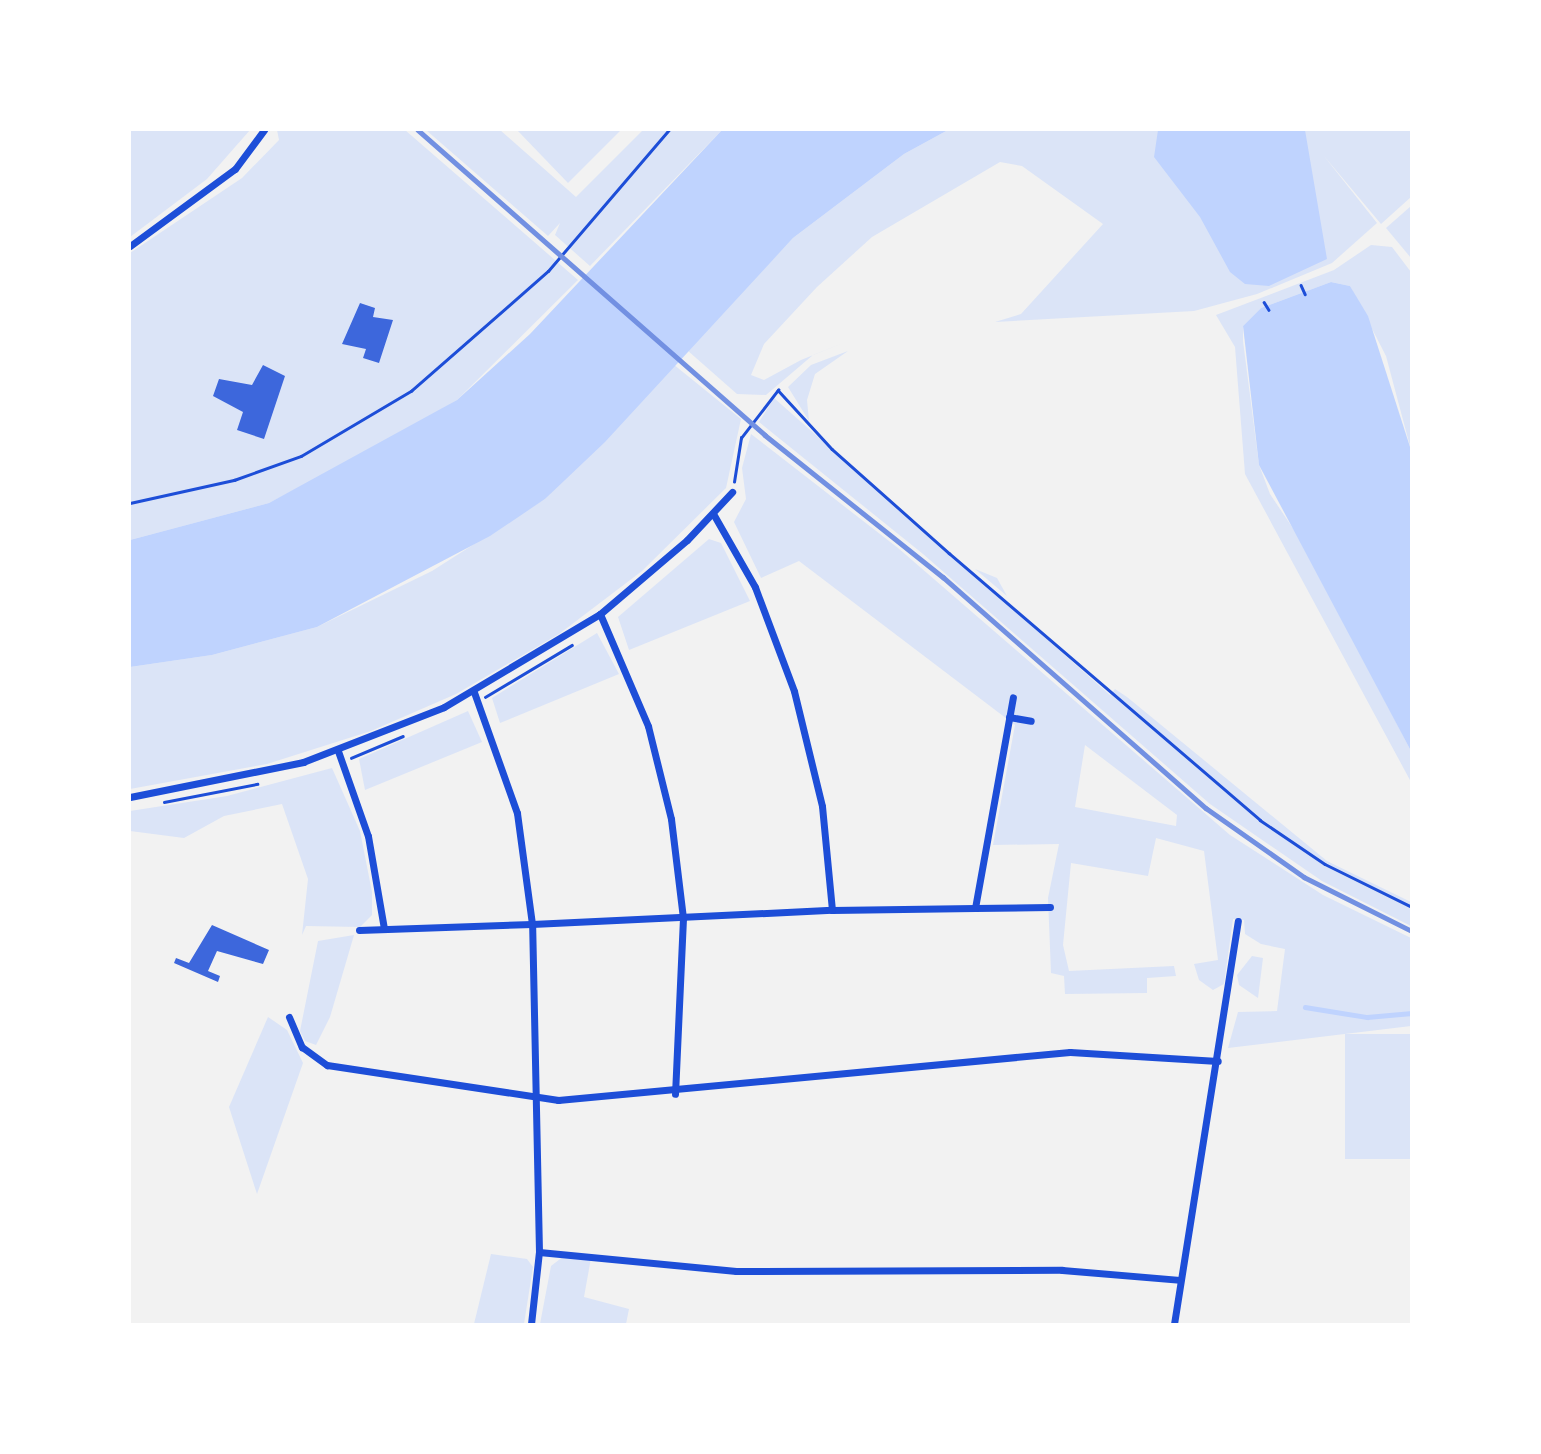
<!DOCTYPE html>
<style>
body{margin:0}
#map{position:relative;width:1541px;height:1454px;overflow:hidden;background:#f2f2f2;font-family:"Space Grotesk",sans-serif}
div>[style]{position:absolute}
.green>*{inset:0;background:#dbe4f7;transform-origin:0 0}
.water>*{inset:0;background:#bfd3fe}
.stream>*{height:4.5px;margin:-2.25px;padding:0 2.25px;transform-origin:2.25px;border-radius:2.25px;background:#bfd3fe}
.building>*{inset:0;background:#3d67dc}
.path>*{height:2.5px;margin:-1.25px;padding:0 1.25px;transform-origin:1.25px;border-radius:1.25px;background:#1d4ed8}
.minor>*{height:7px;margin:-3.5px;padding:0 3.5px;transform-origin:3.5px;border-radius:3.5px;background:#1d4ed8}
.rail>*{height:4.5px;margin:-2.25px;padding:0 2.25px;transform-origin:2.25px;border-radius:2.25px;background:#7290e2}
span{translate:-50% -50%;white-space:nowrap;text-align:center;line-height:1.15;-webkit-text-stroke:7px #fff;paint-order:stroke}
.frame{position:absolute;inset:0;border:131px solid #fff;pointer-events:none}
</style>
<div id="map">
<div class="green">
<div style="clip-path:polygon(130px 130px,250px 130px,207px 179px,130px 237px)"></div>
<div style="clip-path:polygon(277px 130px,405px 130px,578px 280px,457px 400px,377px 447px,269px 503px,130px 540px,130px 253px,242px 178px,279px 140px)"></div>
<div style="clip-path:polygon(426px 130px,500px 130px,576px 197px,643px 130px,722px 130px,590px 266px,555px 235px,560px 223px,548px 236px)"></div>
<div style="clip-path:polygon(517px 130px,621px 130px,568px 183px)"></div>
<div style="clip-path:polygon(948px 130px,1411px 130px,1411px 197px,1381px 224px,1324px 156px,1377px 223px,1332px 263px,1257px 294px,1194px 311px,995px 322px,1021px 314px,1103px 224px,1022px 166px,1000px 162px,872px 237px,817px 287px,764px 344px,751px 375px,764px 380px,801px 360px,848px 341px,813px 355px,766px 395px,737px 394px,687px 350px,793px 238px,904px 154px)"></div>
<div style="clip-path:polygon(1411px 206px,1411px 258px,1386px 228px)"></div>
<div style="clip-path:polygon(1371px 245px,1392px 247px,1411px 272px,1411px 450px,1386px 356px,1350px 286px,1331px 282px,1261px 308px,1243px 326px,1243px 341px,1259px 465px,1270px 494px,1302px 542px,1411px 751px,1411px 782px,1245px 474px,1235px 347px,1216px 315px,1334px 270px)"></div>
<div style="clip-path:polygon(848px 351px,815px 374px,807px 400px,809px 421px,788px 387px,811px 365px)"></div>
<div style="clip-path:polygon(673px 364px,741px 419px,726px 488px,642px 571px,559px 634px,456px 694px,371px 731px,267px 764px,130px 789px,130px 667px,212px 655px,317px 627px,432px 571px,545px 499px)"></div>
<div style="clip-path:polygon(774px 398px,1110px 695px,1115px 689px,1127px 697px,1327px 861px,1411px 902px,1411px 926px,1322px 881px,1210px 804px,923px 554px,759px 422px)"></div>
<div style="clip-path:polygon(evenodd,751px 434px,898px 548px,1230px 835px,1323px 895px,1411px 938px,1411px 1026px,1228px 1048px,1238px 1012px,1277px 1011px,1285px 949px,1261px 944px,1245px 934px,1244px 920px,1233px 919px,1224px 984px,1213px 990px,1199px 980px,1194px 964px,1218px 960px,1204px 851px,1156px 838px,1148px 876px,1071px 863px,1063px 945px,1069px 971px,1174px 966px,1176px 976px,1147px 978px,1147px 993px,1065px 994px,1064px 976px,1051px 973px,1048px 898px,1059px 844px,993px 845px,1015px 725px,799px 561px,761px 578px,734px 522px,746px 499px,742px 468px,751px 434px,1085px 745px,1177px 815px,1176px 826px,1075px 807px,1085px 745px)"></div>
<div style="clip-path:polygon(709px 539px,721px 543px,750px 601px,629px 650px,618px 617px)"></div>
<div style="clip-path:polygon(975px 569px,997px 578px,1007px 596px)"></div>
<div style="clip-path:polygon(597px 633px,619px 674px,500px 723px,492px 698px)"></div>
<div style="clip-path:polygon(468px 711px,482px 742px,365px 790px,359px 759px)"></div>
<div style="clip-path:polygon(332px 768px,360px 831px,372px 892px,372px 915px,360px 927px,306px 926px,302px 935px,308px 879px,282px 804px,224px 816px,184px 838px,130px 831px,130px 811px,227px 796px)"></div>
<div style="clip-path:polygon(354px 935px,330px 1017px,316px 1045px,305px 1041px,300px 1031px,318px 941px)"></div>
<div style="clip-path:polygon(1252px 956px,1263px 958px,1258px 998px,1239px 985px,1237px 975px)"></div>
<div style="clip-path:polygon(268px 1017px,287px 1030px,303px 1063px,257px 1194px,229px 1107px)"></div>
<div style="left:1411px;top:1034px;width:125px;height:66px;rotate:90deg"></div>
<div style="clip-path:polygon(491px 1254px,527px 1259px,533px 1267px,524px 1324px,474px 1324px)"></div>
<div style="clip-path:polygon(564px 1256px,591px 1258px,584px 1297px,629px 1309px,626px 1324px,540px 1324px,551px 1266px)"></div>
</div>
<div class="water">
<div style="clip-path:polygon(722px 130px,948px 130px,904px 154px,793px 238px,605px 442px,545px 499px,490px 536px,317px 627px,212px 655px,130px 667px,130px 540px,269px 503px,457px 400px,530px 334px)"></div>
<div style="clip-path:polygon(1158px 130px,1305px 130px,1327px 259px,1269px 286px,1245px 284px,1230px 272px,1200px 217px,1154px 157px)"></div>
<div style="clip-path:polygon(1331px 282px,1350px 286px,1368px 316px,1411px 450px,1411px 751px,1259px 465px,1243px 326px,1261px 308px)"></div>
</div>
<div class="stream">
<div style="left:1305px;top:1007px;width:63px;rotate:9.2deg"></div>
<div style="left:1367px;top:1017px;width:45px;rotate:-5.1deg"></div>
</div>
<div class="building">
<div style="clip-path:polygon(360px 303px,375px 308px,373px 317px,393px 320px,379px 363px,363px 358px,366px 349px,342px 344px)"></div>
<div style="clip-path:polygon(263px 365px,285px 376px,264px 439px,237px 430px,243px 412px,213px 396px,219px 379px,252px 385px)"></div>
<div style="clip-path:polygon(212px 925px,269px 950px,263px 964px,217px 951px,208px 971px,220px 976px,218px 982px,174px 963px,176px 958px,189px 963px)"></div>
</div>
<div class="path">
<div style="left:1301px;top:285px;width:10px;rotate:66deg"></div>
<div style="left:1264px;top:302px;width:9px;rotate:58deg"></div>
<div style="left:734px;top:482px;width:45px;rotate:-81deg"></div>
<div style="left:741px;top:438px;width:61px;rotate:-52.4deg"></div>
<div style="left:778px;top:390px;width:80px;rotate:47.5deg"></div>
<div style="left:832px;top:449px;width:157px;rotate:41.6deg"></div>
<div style="left:949px;top:553px;width:410px;rotate:40.6deg"></div>
<div style="left:1260px;top:820px;width:78px;rotate:34.1deg"></div>
<div style="left:1325px;top:864px;width:97px;rotate:26.3deg"></div>
<div style="left:130px;top:503px;width:107px;rotate:-12.5deg"></div>
<div style="left:234px;top:480px;width:71px;rotate:-19.7deg"></div>
<div style="left:301px;top:456px;width:128px;rotate:-30.6deg"></div>
<div style="left:411px;top:391px;width:182px;rotate:-41.2deg"></div>
<div style="left:548px;top:271px;width:186px;rotate:-49.4deg"></div>
<div style="left:485px;top:697px;width:101px;rotate:-30.9deg"></div>
<div style="left:351px;top:758px;width:56px;rotate:-22.9deg"></div>
<div style="left:164px;top:802px;width:95px;rotate:-11deg"></div>
</div>
<div class="minor">
<div style="left:130px;top:246px;width:130px;rotate:-36.3deg"></div>
<div style="left:235px;top:169px;width:49px;rotate:-53.4deg"></div>
<div style="left:600px;top:614px;width:122px;rotate:66.8deg"></div>
<div style="left:648px;top:726px;width:96px;rotate:76.1deg"></div>
<div style="left:671px;top:819px;width:100px;rotate:83.1deg"></div>
<div style="left:683px;top:918px;width:176px;rotate:92.6deg"></div>
<div style="left:1009px;top:717px;width:22px;rotate:10deg"></div>
<div style="left:338px;top:751px;width:90px;rotate:70.6deg"></div>
<div style="left:368px;top:836px;width:94px;rotate:80.2deg"></div>
<div style="left:130px;top:797px;width:177px;rotate:-11.4deg"></div>
<div style="left:303px;top:762px;width:151px;rotate:-21.3deg"></div>
<div style="left:444px;top:707px;width:182px;rotate:-30.8deg"></div>
<div style="left:600px;top:614px;width:114px;rotate:-40.4deg"></div>
<div style="left:687px;top:540px;width:66px;rotate:-46.8deg"></div>
<div style="left:975px;top:908px;width:75px;rotate:-0.8deg"></div>
<div style="left:832px;top:910px;width:143px;rotate:-0.8deg"></div>
<div style="left:975px;top:908px;width:214px;rotate:-79.8deg"></div>
<div style="left:359px;top:930px;width:173px;rotate:-2deg"></div>
<div style="left:532px;top:924px;width:112px;rotate:-97.7deg"></div>
<div style="left:517px;top:813px;width:128px;rotate:-109.6deg"></div>
<div style="left:289px;top:1017px;width:33px;rotate:67deg"></div>
<div style="left:302px;top:1047px;width:31px;rotate:36deg"></div>
<div style="left:327px;top:1065px;width:234px;rotate:8.6deg"></div>
<div style="left:558px;top:1100px;width:514px;rotate:-5.36deg"></div>
<div style="left:1070px;top:1052px;width:148px;rotate:3.5deg"></div>
<div style="left:539px;top:1252px;width:328px;rotate:-91.2deg"></div>
<div style="left:532px;top:924px;width:300px;rotate:-2.7deg"></div>
<div style="left:832px;top:910px;width:104px;rotate:-95.5deg"></div>
<div style="left:822px;top:806px;width:118px;rotate:-103.7deg"></div>
<div style="left:794px;top:691px;width:111px;rotate:-110.6deg"></div>
<div style="left:755px;top:587px;width:83px;rotate:-119.7deg"></div>
<div style="left:531px;top:1324px;width:72px;rotate:-83.7deg"></div>
<div style="left:539px;top:1252px;width:198px;rotate:5.5deg"></div>
<div style="left:736px;top:1271px;width:326px;rotate:-0.2deg"></div>
<div style="left:1062px;top:1270px;width:118px;rotate:4.8deg"></div>
<div style="left:1174px;top:1324px;width:408px;rotate:-81deg"></div>
</div>
<div class="rail">
<div style="left:418px;top:130px;width:462px;rotate:41.3deg"></div>
<div style="left:765px;top:435px;width:228px;rotate:38.6deg"></div>
<div style="left:943px;top:577px;width:350px;rotate:41.3deg"></div>
<div style="left:1206px;top:808px;width:120px;rotate:35.1deg"></div>
<div style="left:1304px;top:877px;width:121px;rotate:26.6deg"></div>
</div>
<div class="frame"></div>
</div>
